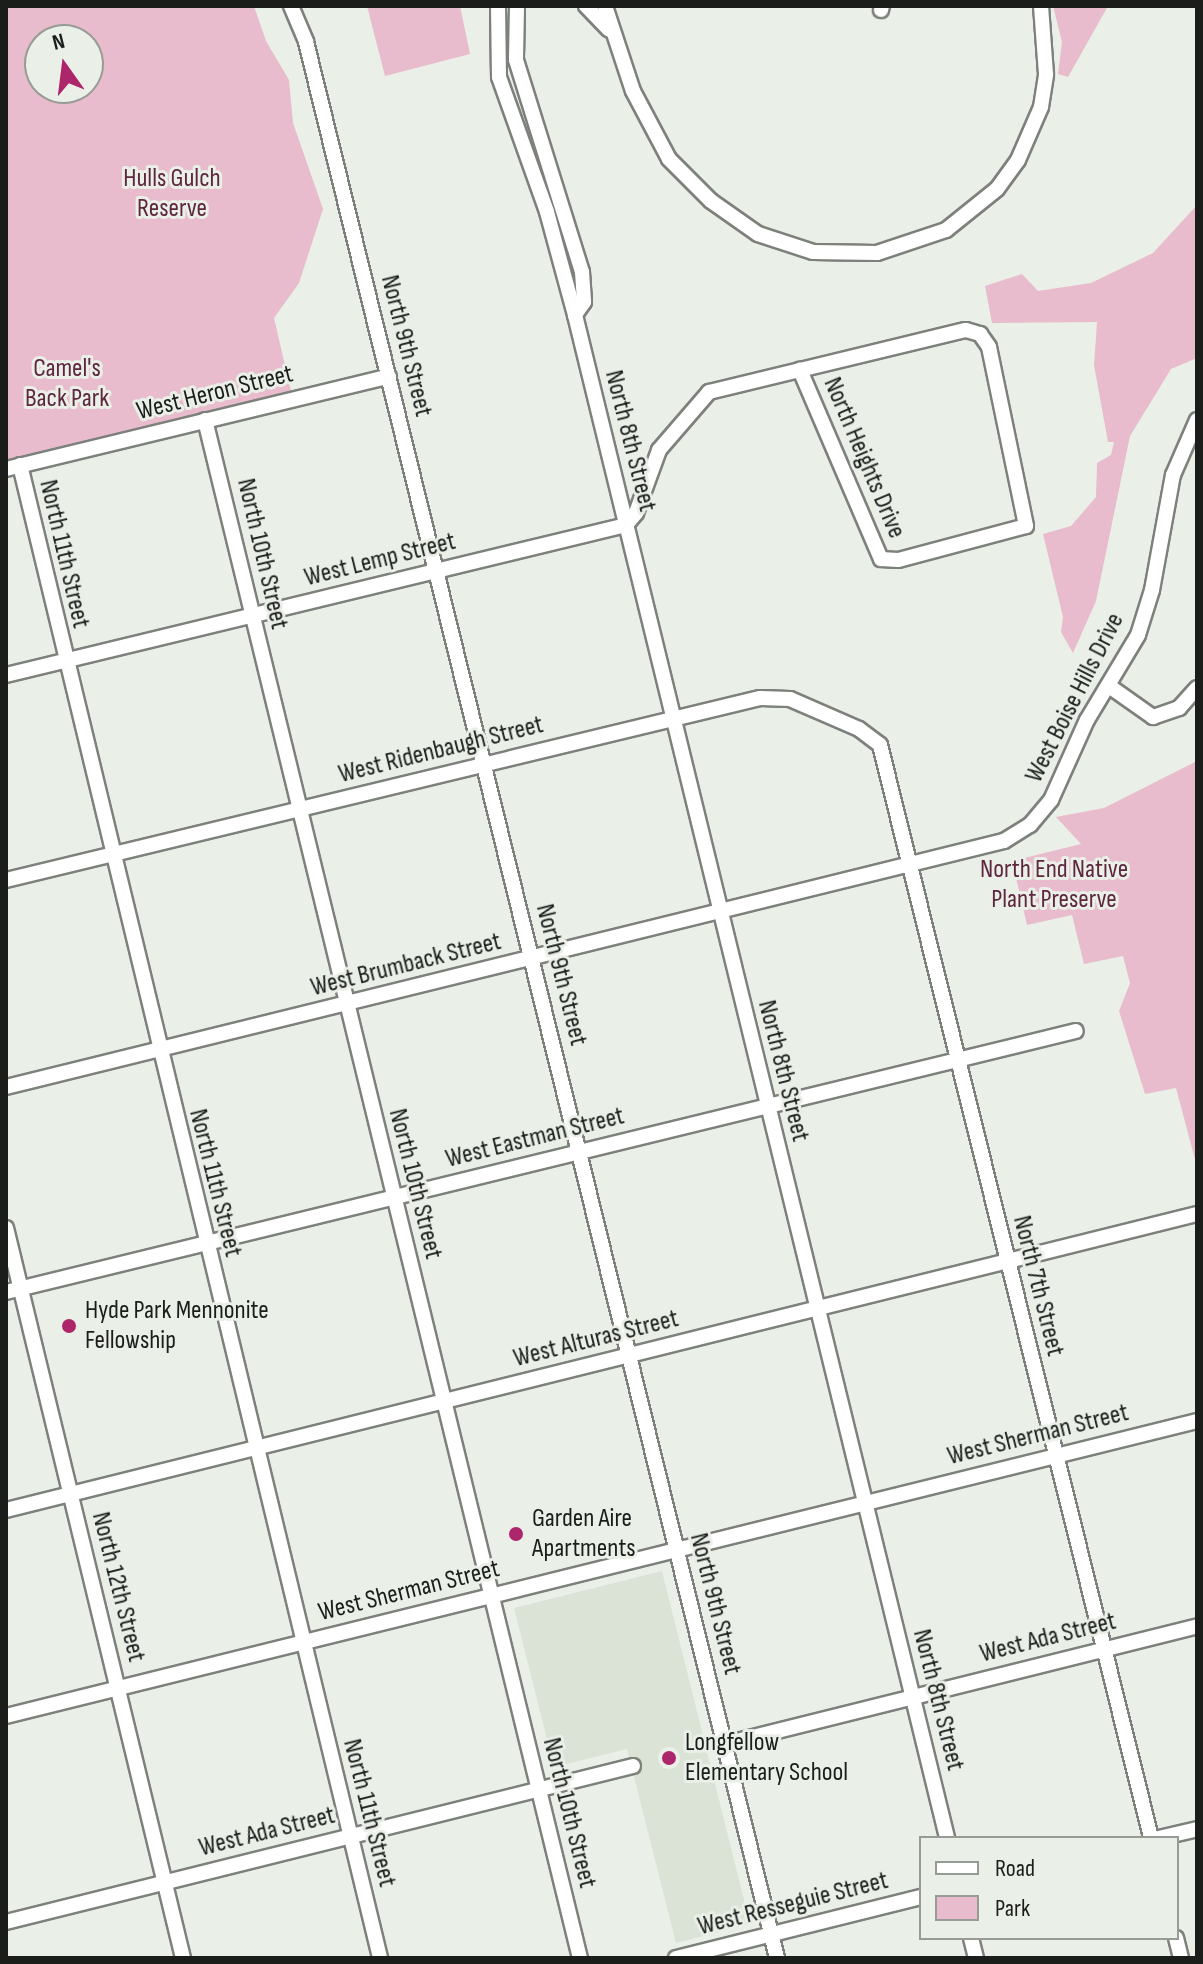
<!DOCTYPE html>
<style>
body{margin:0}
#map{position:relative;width:1203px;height:1964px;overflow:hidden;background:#eaefe8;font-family:"Sofia Sans Condensed",sans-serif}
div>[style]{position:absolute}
.built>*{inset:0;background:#dae3d6}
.green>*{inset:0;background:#e8bccc}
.roads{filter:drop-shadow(2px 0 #7d817b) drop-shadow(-2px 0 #7d817b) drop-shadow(0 2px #7d817b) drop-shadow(0 -2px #7d817b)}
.minor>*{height:14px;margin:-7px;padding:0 7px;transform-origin:7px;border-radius:7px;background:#fff}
.dots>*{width:22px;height:22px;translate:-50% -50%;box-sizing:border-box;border:4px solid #eaefe8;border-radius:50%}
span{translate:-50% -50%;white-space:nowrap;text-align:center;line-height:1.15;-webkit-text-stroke:6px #eaefe8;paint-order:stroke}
.park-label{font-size:26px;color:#5e263f}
.street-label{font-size:26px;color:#1b1d1b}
.poi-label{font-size:26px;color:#1b1d1b}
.left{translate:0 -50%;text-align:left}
.frame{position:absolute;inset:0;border:8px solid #1b1d1b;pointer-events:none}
.legend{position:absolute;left:919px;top:1836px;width:260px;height:104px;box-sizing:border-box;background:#eaefe8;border:2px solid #979b96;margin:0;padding:10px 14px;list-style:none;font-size:24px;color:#1b1d1b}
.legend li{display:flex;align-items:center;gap:16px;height:40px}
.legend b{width:40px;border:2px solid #979b96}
.north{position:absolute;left:24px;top:24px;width:80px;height:80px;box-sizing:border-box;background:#eaefe8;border:2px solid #979b96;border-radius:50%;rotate:346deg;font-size:22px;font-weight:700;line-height:32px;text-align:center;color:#1b1d1b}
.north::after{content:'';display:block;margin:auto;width:28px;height:36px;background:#ad266b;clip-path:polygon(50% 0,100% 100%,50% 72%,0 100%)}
</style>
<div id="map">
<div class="built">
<div style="clip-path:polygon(662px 1571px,750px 1924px,676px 1943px,627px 1749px,554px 1767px,514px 1608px)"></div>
</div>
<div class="green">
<div style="clip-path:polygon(evenodd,6px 6px,254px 6px,266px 41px,289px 80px,293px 123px,323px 209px,299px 283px,274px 318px,291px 391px,6px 460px,6px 6px,40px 40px,88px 40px,88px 88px,40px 88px,40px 40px)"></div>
<div style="clip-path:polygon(367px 6px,460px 6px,470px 54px,385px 76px)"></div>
<div style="clip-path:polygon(1053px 6px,1108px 6px,1068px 77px,1058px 74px,1062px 42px)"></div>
<div style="clip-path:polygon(1197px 205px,1197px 358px,1171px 369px,1130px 436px,1096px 601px,1073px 653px,1061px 632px,1063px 617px,1043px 534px,1071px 526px,1096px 497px,1097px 463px,1111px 455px,1114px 442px,1108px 442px,1094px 365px,1097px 322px,992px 323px,985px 286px,1022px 274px,1038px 291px,1091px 283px,1153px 253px)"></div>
<div style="clip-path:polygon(1197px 761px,1197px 1167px,1176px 1088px,1145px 1094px,1119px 1011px,1130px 983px,1123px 956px,1084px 964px,1072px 915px,1027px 925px,1012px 861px,1081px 844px,1056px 817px,1104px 808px)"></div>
</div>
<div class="roads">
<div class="minor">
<div style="left:291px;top:6px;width:39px;rotate:67deg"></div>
<div style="left:306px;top:42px;width:1973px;rotate:76.19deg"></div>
<div style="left:498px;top:6px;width:71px;rotate:89.2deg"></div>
<div style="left:499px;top:77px;width:143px;rotate:70.4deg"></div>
<div style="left:547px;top:212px;width:107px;rotate:74.8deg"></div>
<div style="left:575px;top:315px;width:1568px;rotate:76.27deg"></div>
<div style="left:517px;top:6px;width:54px;rotate:91.1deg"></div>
<div style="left:516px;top:60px;width:222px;rotate:72.7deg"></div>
<div style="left:582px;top:272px;width:30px;rotate:86deg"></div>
<div style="left:584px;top:302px;width:16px;rotate:125deg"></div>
<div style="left:586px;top:6px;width:33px;rotate:46deg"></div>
<div style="left:605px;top:6px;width:89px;rotate:71.8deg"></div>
<div style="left:633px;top:91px;width:77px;rotate:62.1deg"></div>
<div style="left:669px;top:159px;width:59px;rotate:45deg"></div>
<div style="left:711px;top:201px;width:57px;rotate:35.1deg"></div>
<div style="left:758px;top:234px;width:58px;rotate:18.1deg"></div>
<div style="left:813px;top:252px;width:64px;rotate:0.9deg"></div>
<div style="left:877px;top:253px;width:73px;rotate:-18.4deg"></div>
<div style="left:946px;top:230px;width:65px;rotate:-38.8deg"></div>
<div style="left:997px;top:189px;width:36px;rotate:-54deg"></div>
<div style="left:1018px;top:160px;width:58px;rotate:-66.5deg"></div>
<div style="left:1041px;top:107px;width:33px;rotate:-81deg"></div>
<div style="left:1046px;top:74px;width:68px;rotate:-94.2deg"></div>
<div style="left:881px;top:10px;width:4px;rotate:-76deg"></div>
<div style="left:205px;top:420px;width:1583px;rotate:76.3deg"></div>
<div style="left:20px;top:465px;width:1536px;rotate:76.44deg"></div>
<div style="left:6px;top:469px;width:394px;rotate:-13.6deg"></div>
<div style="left:626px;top:525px;width:16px;rotate:-50deg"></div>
<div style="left:636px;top:513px;width:67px;rotate:-69.9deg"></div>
<div style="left:659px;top:450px;width:77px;rotate:-49.2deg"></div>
<div style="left:709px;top:392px;width:264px;rotate:-13.6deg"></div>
<div style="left:966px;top:330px;width:15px;rotate:16deg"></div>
<div style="left:980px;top:334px;width:16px;rotate:55deg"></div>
<div style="left:989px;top:347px;width:183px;rotate:78.3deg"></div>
<div style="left:1026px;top:526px;width:132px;rotate:165.1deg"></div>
<div style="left:898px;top:560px;width:17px;rotate:-177deg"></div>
<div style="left:881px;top:559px;width:206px;rotate:-113.2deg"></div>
<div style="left:6px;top:675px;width:638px;rotate:-13.6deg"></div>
<div style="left:1109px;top:686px;width:54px;rotate:35.2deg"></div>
<div style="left:1153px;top:717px;width:28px;rotate:-19deg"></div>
<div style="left:1179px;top:708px;width:27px;rotate:-48deg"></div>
<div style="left:6px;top:880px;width:776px;rotate:-13.57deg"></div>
<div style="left:760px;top:698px;width:30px;rotate:2deg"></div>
<div style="left:790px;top:699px;width:75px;rotate:23.5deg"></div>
<div style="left:859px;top:729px;width:26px;rotate:37deg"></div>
<div style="left:880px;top:745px;width:1126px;rotate:76.07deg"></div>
<div style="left:6px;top:1087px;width:1028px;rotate:-13.85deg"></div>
<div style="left:1004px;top:841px;width:31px;rotate:-32deg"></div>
<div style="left:1030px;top:825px;width:33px;rotate:-50deg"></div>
<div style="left:1051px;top:800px;width:88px;rotate:-65.8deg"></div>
<div style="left:1087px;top:720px;width:99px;rotate:-59deg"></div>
<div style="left:1138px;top:635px;width:47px;rotate:-72.7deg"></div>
<div style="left:1152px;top:590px;width:117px;rotate:-79.7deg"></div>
<div style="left:1173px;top:475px;width:60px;rotate:-66.4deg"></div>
<div style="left:6px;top:1228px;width:751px;rotate:76.37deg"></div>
<div style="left:6px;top:1292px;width:1101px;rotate:-13.71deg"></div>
<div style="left:6px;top:1510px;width:1227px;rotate:-13.96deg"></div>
<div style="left:6px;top:1716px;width:1227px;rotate:-13.91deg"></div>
<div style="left:725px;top:1744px;width:487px;rotate:-14deg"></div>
<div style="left:1159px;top:1838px;width:39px;rotate:-13deg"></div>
<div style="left:6px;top:1922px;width:646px;rotate:-13.97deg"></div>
<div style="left:971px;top:1938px;width:21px;rotate:76deg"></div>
<div style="left:1176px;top:1938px;width:21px;rotate:76deg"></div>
<div style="left:676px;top:1958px;width:252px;rotate:-14deg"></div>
</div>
</div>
<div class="dots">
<div style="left:69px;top:1326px;background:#ad266b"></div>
<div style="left:516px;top:1534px;background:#ad266b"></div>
<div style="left:669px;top:1758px;background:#ad266b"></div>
</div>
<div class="park-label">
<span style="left:172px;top:194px">Hulls Gulch<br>Reserve</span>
<span style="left:67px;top:384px">Camel's<br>Back Park</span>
<span style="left:1054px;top:885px">North End Native<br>Plant Preserve</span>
</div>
<div class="street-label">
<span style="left:406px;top:346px;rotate:76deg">North 9th Street</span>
<span style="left:215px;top:393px;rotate:-14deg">West Heron Street</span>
<span style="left:630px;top:441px;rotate:76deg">North 8th Street</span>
<span style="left:864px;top:458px;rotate:67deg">North Heights Drive</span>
<span style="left:64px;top:554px;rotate:77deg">North 11th Street</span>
<span style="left:262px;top:554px;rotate:77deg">North 10th Street</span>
<span style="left:380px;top:560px;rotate:-14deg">West Lemp Street</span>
<span style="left:1075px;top:698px;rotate:-63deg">West Boise Hills Drive</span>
<span style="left:441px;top:750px;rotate:-14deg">West Ridenbaugh Street</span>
<span style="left:406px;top:965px;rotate:-14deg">West Brumback Street</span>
<span style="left:561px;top:975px;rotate:76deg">North 9th Street</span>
<span style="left:783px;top:1071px;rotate:76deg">North 8th Street</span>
<span style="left:535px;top:1138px;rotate:-14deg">West Eastman Street</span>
<span style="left:215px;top:1183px;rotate:76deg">North 11th Street</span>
<span style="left:415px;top:1184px;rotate:76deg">North 10th Street</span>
<span style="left:1038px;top:1286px;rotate:76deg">North 7th Street</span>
<span style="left:596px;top:1339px;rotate:-14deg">West Alturas Street</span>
<span style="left:1038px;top:1435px;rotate:-14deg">West Sherman Street</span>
<span style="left:118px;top:1587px;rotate:76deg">North 12th Street</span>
<span style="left:409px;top:1591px;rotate:-14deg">West Sherman Street</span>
<span style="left:715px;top:1604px;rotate:76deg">North 9th Street</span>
<span style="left:1048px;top:1638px;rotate:-14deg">West Ada Street</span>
<span style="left:938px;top:1700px;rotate:76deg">North 8th Street</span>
<span style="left:369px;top:1813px;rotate:76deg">North 11th Street</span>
<span style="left:569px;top:1813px;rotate:76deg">North 10th Street</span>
<span style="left:267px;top:1832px;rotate:-14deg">West Ada Street</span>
<span style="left:793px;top:1904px;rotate:-14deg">West Resseguie Street</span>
</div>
<div class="poi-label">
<span class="left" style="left:85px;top:1326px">Hyde Park Mennonite<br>Fellowship</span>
<span class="left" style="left:532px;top:1534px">Garden Aire<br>Apartments</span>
<span class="left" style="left:685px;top:1758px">Longfellow<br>Elementary School</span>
</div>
<div class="frame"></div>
<ul class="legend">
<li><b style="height:10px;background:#fff"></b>Road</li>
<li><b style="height:22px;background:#e8bccc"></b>Park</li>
</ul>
<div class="north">N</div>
</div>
